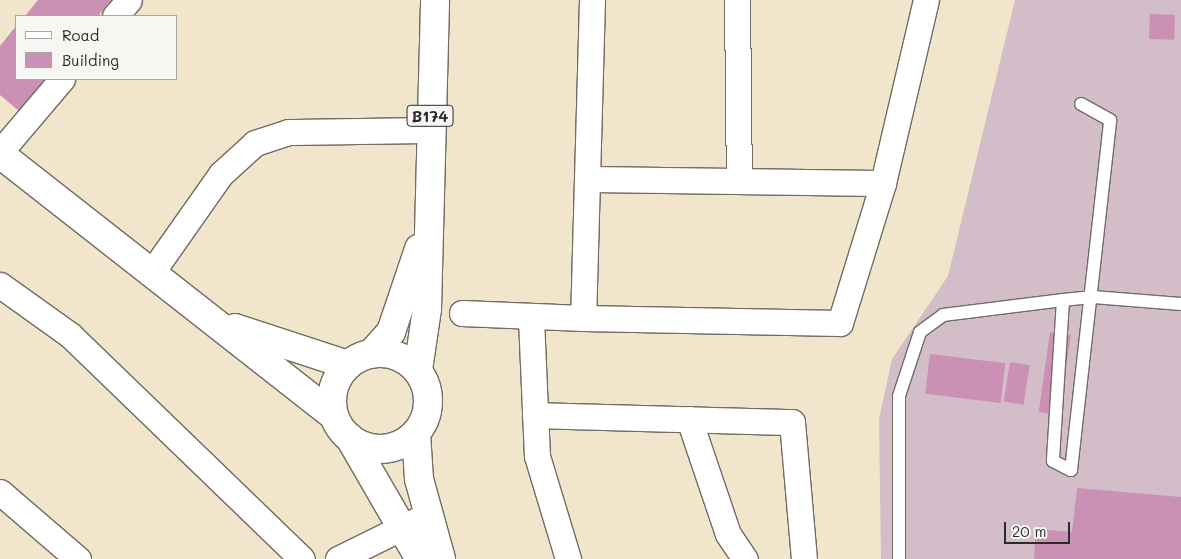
<!DOCTYPE html>
<style>
body{margin:0}
#map{position:relative;width:1181px;height:559px;overflow:hidden;background:#f1e5cc;font-family:Mali,sans-serif}
div>[style]{position:absolute}
.industrial>*{inset:0;background:#d2bdc8}
.building>*{inset:0;background:#ca91b5;transform-origin:0 0}
.roads{filter:drop-shadow(1px 0 #706c63) drop-shadow(-1px 0 #706c63) drop-shadow(0 1px #706c63) drop-shadow(0 -1px #706c63)}
.lane>*{height:12px;margin:-6px;padding:0 6px;transform-origin:6px;border-radius:6px;background:#fff}
.street>*{height:25px;margin:-12.5px;padding:0 12.5px;transform-origin:12.5px;border-radius:12.5px;background:#fff}
.secondary>*{height:28px;margin:-14px;padding:0 14px;transform-origin:14px;border-radius:14px;background:#fff}
.primary>*{height:28px;margin:-14px;padding:0 14px;transform-origin:14px;border-radius:14px;background:#fff}
.primary>.ring{margin:-14px;padding:0;box-sizing:content-box;background:none;border:28px solid #fff;border-radius:50%}
span{translate:-50% -50%;white-space:nowrap;text-align:center;line-height:1.15;-webkit-text-stroke:5px #f6f6f2;paint-order:stroke}
.shield-label span{padding:1px 4px;background:#f6f6f2;border:1px solid;border-radius:4px;-webkit-text-stroke-width:0}
.shield-label{font-size:16px;color:#2b2b2b;font-weight:700}
.legend{position:absolute;left:15px;top:15px;width:162px;height:65px;box-sizing:border-box;background:#f6f6f2;border:1px solid #a5a5a2;margin:0;padding:6px 9px;list-style:none;font-size:15px;color:#2b2b2b}
.legend li{display:flex;align-items:center;gap:10px;height:25px}
.legend b{width:25px;border:1px solid #a5a5a2}
.scale{position:absolute;left:1004px;top:522px;width:66px;height:22px;box-sizing:border-box;border:2px solid #2b2b2b;border-top:0;padding-left:6px;font-size:15px;line-height:18px;white-space:nowrap;color:#2b2b2b;-webkit-text-stroke:4px #f6f6f2;paint-order:stroke}
</style>
<div id="map">
<div class="industrial">
<div style="clip-path:polygon(1015px 0,1181px 0,1181px 559px,881px 559px,879px 419px,892px 359px,948px 276px)"></div>
</div>
<div class="building">
<div style="clip-path:polygon(38px 0,111px 0,98px 16px,25px 16px)"></div>
<div style="left:1150px;top:14px;width:25px;height:25px;rotate:2deg"></div>
<div style="clip-path:polygon(16px 26px,16px 79px,46px 79px,19px 111px,0 95px,0 46px)"></div>
<div style="left:1050px;top:332px;width:21px;height:81px;rotate:8deg"></div>
<div style="left:930px;top:354px;width:76px;height:40px;rotate:7deg"></div>
<div style="left:1010px;top:362px;width:20px;height:40px;rotate:9deg"></div>
<div style="clip-path:polygon(1077px 488px,1181px 497px,1181px 559px,1034px 559px,1036px 529px,1072px 532px)"></div>
</div>
<div class="roads">
<div class="lane">
<div style="left:1063px;top:300px;width:161px;rotate:93.6deg"></div>
<div style="left:1053px;top:461px;width:20px;rotate:27deg"></div>
<div style="left:1071px;top:470px;width:352px;rotate:-83.6deg"></div>
<div style="left:1110px;top:120px;width:33px;rotate:-151deg"></div>
<div style="left:899px;top:559px;width:163px;rotate:-90deg"></div>
<div style="left:899px;top:396px;width:67px;rotate:-71.8deg"></div>
<div style="left:920px;top:332px;width:29px;rotate:-36deg"></div>
<div style="left:943px;top:315px;width:121px;rotate:-7.1deg"></div>
<div style="left:1063px;top:300px;width:30px;rotate:-6deg"></div>
<div style="left:1093px;top:297px;width:88px;rotate:4.5deg"></div>
</div>
<div class="street">
<div style="left:592px;top:0;width:318px;rotate:91.6deg"></div>
<div style="left:583px;top:318px;width:257px;rotate:1.1deg"></div>
<div style="left:840px;top:323px;width:146px;rotate:-72.9deg"></div>
<div style="left:883px;top:183px;width:188px;rotate:-76.8deg"></div>
<div style="left:737px;top:0;width:180px;rotate:89.4deg"></div>
<div style="left:115px;top:16px;width:21px;rotate:-49deg"></div>
<div style="left:0;top:152px;width:96px;rotate:-49.7deg"></div>
<div style="left:587px;top:179px;width:296px;rotate:0.8deg"></div>
<div style="left:152px;top:272px;width:120px;rotate:-54.9deg"></div>
<div style="left:221px;top:174px;width:46px;rotate:-42.4deg"></div>
<div style="left:255px;top:143px;width:35px;rotate:-18deg"></div>
<div style="left:288px;top:132px;width:142px;rotate:-0.8deg"></div>
<div style="left:0;top:285px;width:86px;rotate:35.5deg"></div>
<div style="left:70px;top:335px;width:322px;rotate:44deg"></div>
<div style="left:462px;top:313px;width:121px;rotate:2.4deg"></div>
<div style="left:531px;top:319px;width:137px;rotate:87.5deg"></div>
<div style="left:537px;top:456px;width:108px;rotate:73.2deg"></div>
<div style="left:535px;top:415px;width:257px;rotate:1.6deg"></div>
<div style="left:792px;top:422px;width:138px;rotate:85deg"></div>
<div style="left:689px;top:419px;width:121px;rotate:71.3deg"></div>
<div style="left:728px;top:534px;width:30px;rotate:56deg"></div>
<div style="left:0;top:492px;width:103px;rotate:40.7deg"></div>
<div style="left:338px;top:559px;width:99px;rotate:-26.3deg"></div>
</div>
<div class="secondary">
<div style="left:0;top:154px;width:424px;rotate:38.1deg"></div>
<div style="left:235px;top:328px;width:119px;rotate:18.1deg"></div>
</div>
<div class="primary">
<div class="ring" style="left:332px;top:353px;width:68px;height:68px"></div>
<div style="left:371px;top:354px;width:30px;rotate:-48deg"></div>
<div style="left:391px;top:332px;width:88px;rotate:-71.4deg"></div>
<div style="left:418px;top:370px;width:62px;rotate:-81.6deg"></div>
<div style="left:427px;top:309px;width:309px;rotate:-88.5deg"></div>
<div style="left:416px;top:433px;width:46px;rotate:86.3deg"></div>
<div style="left:419px;top:479px;width:83px;rotate:74.6deg"></div>
<div style="left:350px;top:438px;width:140px;rotate:60deg"></div>
</div>
</div>
<div class="shield-label">
<span style="left:430px;top:116px">B174</span>
</div>
<ul class="legend">
<li><b style="height:6px;background:#fff"></b>Road</li>
<li><b style="height:14px;background:#ca91b5"></b>Building</li>
</ul>
<div class="scale">20 m</div>
</div>
